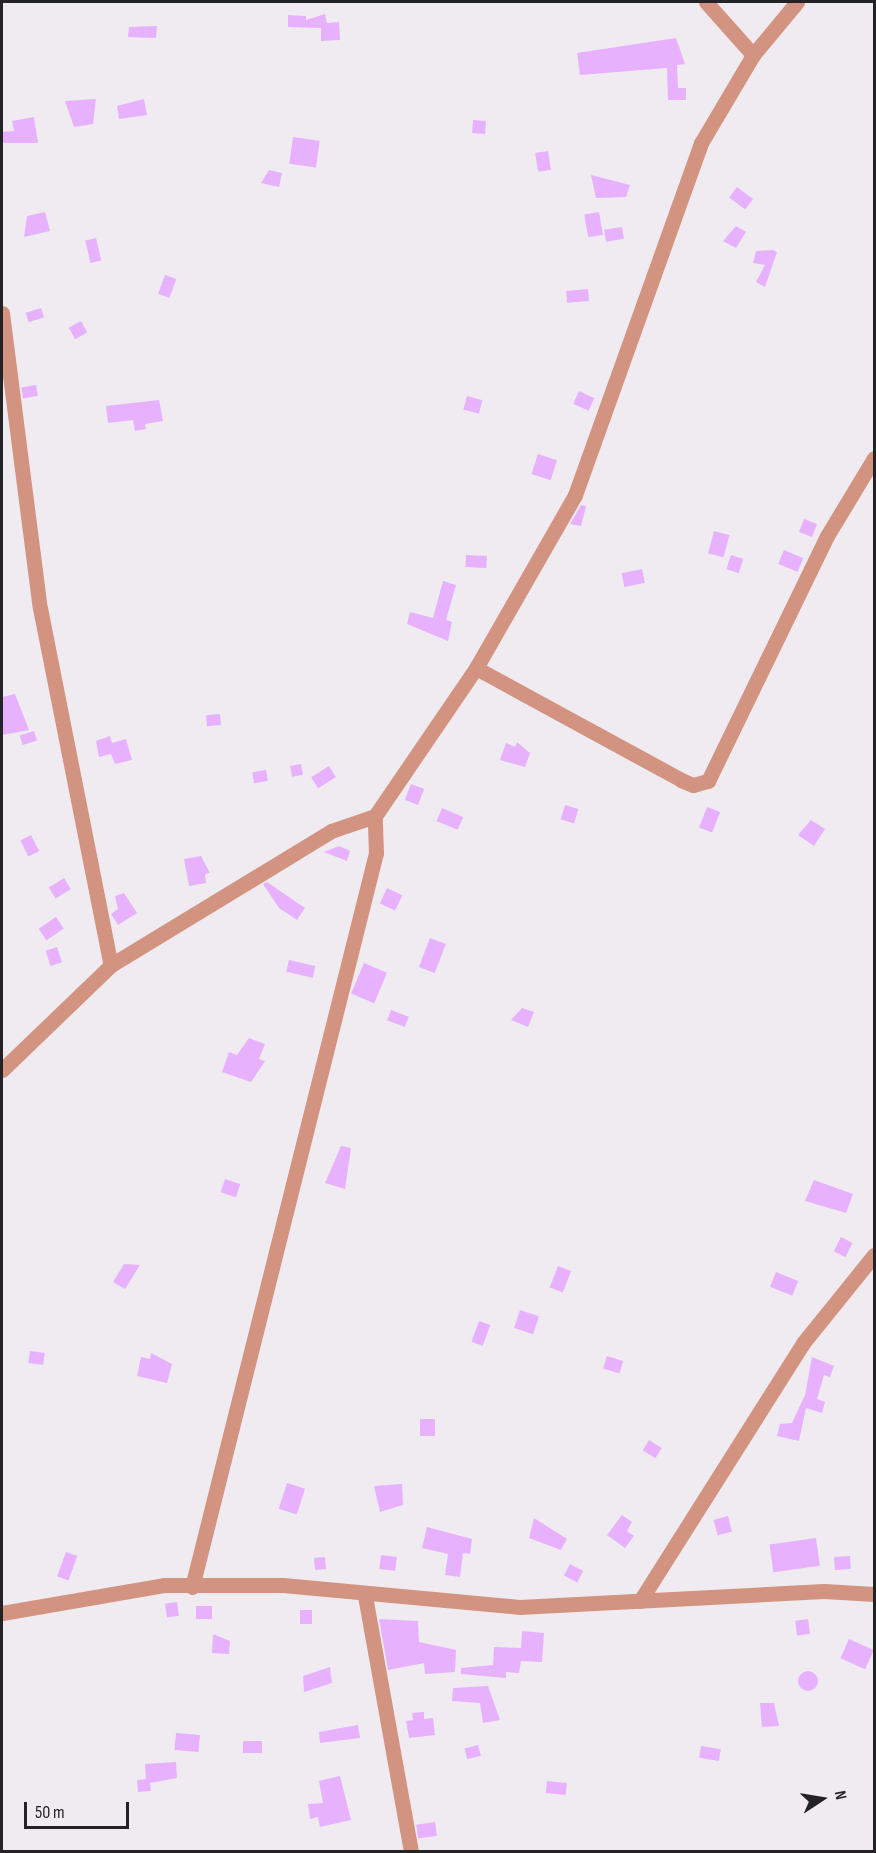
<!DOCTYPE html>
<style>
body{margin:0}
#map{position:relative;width:876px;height:1853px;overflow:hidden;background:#efebf1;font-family:"Sofia Sans Condensed",sans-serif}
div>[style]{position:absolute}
.building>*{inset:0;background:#e8b1fd;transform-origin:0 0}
.round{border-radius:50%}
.street>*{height:15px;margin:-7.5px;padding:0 7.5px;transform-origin:7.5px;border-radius:7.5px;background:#d29481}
span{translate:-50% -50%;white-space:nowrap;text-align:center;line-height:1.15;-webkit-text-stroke:5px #efebf1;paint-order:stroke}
.frame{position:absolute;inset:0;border:3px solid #232224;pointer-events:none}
.north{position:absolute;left:792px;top:1769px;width:60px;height:60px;-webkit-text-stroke:4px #efebf1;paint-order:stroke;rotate:78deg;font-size:16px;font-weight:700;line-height:24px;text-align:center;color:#232224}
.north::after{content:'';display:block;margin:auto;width:21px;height:27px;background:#232224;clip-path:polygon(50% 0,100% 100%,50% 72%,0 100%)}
.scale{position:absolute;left:24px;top:1802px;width:105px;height:27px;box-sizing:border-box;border:3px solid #232224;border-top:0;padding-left:8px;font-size:18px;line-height:21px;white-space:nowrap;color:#232224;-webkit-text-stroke:4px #efebf1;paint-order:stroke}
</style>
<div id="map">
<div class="building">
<div style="clip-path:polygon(325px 14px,327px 23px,339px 22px,340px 40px,321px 41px,321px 28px,288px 27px,288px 15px,306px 16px,306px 20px)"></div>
<div style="clip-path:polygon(157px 26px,156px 38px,128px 37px,129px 27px)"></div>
<div style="clip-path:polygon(676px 38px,685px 64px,677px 65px,678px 88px,686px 88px,686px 100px,668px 100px,667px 68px,580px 75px,577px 53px)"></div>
<div style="clip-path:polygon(96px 99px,93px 124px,74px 127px,65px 101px)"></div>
<div style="clip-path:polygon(144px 99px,147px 115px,119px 119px,117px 106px)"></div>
<div style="clip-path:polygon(34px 117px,38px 143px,2px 143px,2px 132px,14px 131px,12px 121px)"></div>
<div style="left:473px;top:120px;width:13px;height:13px;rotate:4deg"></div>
<div style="left:293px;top:137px;width:27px;height:27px;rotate:8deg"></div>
<div style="left:548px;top:151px;width:19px;height:13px;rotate:81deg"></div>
<div style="clip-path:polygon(269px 170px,282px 173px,279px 187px,261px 183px)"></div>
<div style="clip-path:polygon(591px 175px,630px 185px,626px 197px,596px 198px)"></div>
<div style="left:737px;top:187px;width:20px;height:13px;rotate:37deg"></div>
<div style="clip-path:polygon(45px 212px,50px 231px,24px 237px,27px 216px)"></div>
<div style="left:599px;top:212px;width:23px;height:15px;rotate:80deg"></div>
<div style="clip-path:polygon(736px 226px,746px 232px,736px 248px,723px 241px)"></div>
<div style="left:622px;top:227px;width:12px;height:18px;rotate:81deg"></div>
<div style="left:96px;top:238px;width:23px;height:11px;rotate:77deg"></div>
<div style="clip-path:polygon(773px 250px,777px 252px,765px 287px,756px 282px,765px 265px,753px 263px,756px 251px)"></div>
<div style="left:165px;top:275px;width:12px;height:20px;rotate:20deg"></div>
<div style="left:588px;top:289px;width:12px;height:22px;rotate:85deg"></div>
<div style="left:41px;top:308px;width:10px;height:16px;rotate:73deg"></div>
<div style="left:81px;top:321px;width:13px;height:14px;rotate:61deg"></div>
<div style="left:36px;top:385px;width:11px;height:15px;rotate:80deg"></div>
<div style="left:579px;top:391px;width:17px;height:14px;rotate:25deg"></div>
<div style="left:467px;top:396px;width:16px;height:14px;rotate:15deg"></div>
<div style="clip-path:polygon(159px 400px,163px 421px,145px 424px,146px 429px,135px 431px,133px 420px,108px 423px,106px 406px)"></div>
<div style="left:538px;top:454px;width:20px;height:21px;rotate:18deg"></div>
<div style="clip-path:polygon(581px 505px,586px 506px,581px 526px,570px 524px)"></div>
<div style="left:804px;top:519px;width:14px;height:14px;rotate:21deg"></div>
<div style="left:714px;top:531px;width:16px;height:23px;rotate:15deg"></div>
<div style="left:784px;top:550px;width:21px;height:15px;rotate:23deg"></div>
<div style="left:466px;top:555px;width:21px;height:12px;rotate:3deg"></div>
<div style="left:731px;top:555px;width:13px;height:15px;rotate:18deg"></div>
<div style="left:642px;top:569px;width:14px;height:21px;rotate:78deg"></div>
<div style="clip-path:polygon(443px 581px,456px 585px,446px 620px,452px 622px,448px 641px,407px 624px,410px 612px,433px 618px)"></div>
<div style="clip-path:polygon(15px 694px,29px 730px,2px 735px,2px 697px)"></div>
<div style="left:220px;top:714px;width:11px;height:14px;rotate:85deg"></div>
<div style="left:34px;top:731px;width:10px;height:15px;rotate:73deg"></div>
<div style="clip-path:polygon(110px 736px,112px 743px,126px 739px,132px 760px,115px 764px,111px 754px,99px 757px,96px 741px)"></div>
<div style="clip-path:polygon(517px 742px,530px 753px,525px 767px,500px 760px,506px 743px,515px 747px)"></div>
<div style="left:301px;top:764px;width:11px;height:11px;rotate:80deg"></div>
<div style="left:329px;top:766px;width:13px;height:21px;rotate:58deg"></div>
<div style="left:266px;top:770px;width:11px;height:14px;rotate:80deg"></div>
<div style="left:411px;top:784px;width:14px;height:17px;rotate:21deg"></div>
<div style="left:565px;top:805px;width:14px;height:15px;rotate:17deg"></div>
<div style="left:707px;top:807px;width:14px;height:22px;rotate:21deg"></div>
<div style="left:442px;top:808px;width:23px;height:14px;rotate:23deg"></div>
<div style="clip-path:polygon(811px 820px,825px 829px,814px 846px,798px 835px)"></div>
<div style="left:31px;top:835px;width:18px;height:12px;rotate:63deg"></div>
<div style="clip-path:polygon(339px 846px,350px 851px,347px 861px,324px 852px)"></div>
<div style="clip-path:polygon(201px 856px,210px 873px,205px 874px,206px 883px,189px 886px,184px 859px)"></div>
<div style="left:64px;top:878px;width:13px;height:18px;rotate:58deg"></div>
<div style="clip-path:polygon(267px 882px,305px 908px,297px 920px,279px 908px,263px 884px)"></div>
<div style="left:387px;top:888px;width:17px;height:17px;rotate:25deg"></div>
<div style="clip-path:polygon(124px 893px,137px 913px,118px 925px,111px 914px,118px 909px,115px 896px)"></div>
<div style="left:56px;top:917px;width:14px;height:21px;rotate:56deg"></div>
<div style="left:430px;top:938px;width:17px;height:31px;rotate:21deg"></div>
<div style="left:57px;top:947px;width:16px;height:12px;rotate:72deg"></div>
<div style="left:289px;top:960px;width:27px;height:12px;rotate:13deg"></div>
<div style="left:364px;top:963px;width:25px;height:33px;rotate:23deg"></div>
<div style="clip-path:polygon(522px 1008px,534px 1012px,528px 1027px,511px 1020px)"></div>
<div style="left:391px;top:1010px;width:19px;height:11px;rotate:21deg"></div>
<div style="clip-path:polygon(249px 1038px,265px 1044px,259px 1059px,265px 1061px,251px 1082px,222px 1072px,229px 1052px,237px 1055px)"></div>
<div style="clip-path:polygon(341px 1146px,351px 1148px,345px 1189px,325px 1183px)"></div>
<div style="left:225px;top:1179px;width:16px;height:14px;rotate:18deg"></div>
<div style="clip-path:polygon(814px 1180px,853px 1194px,846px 1213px,805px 1201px)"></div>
<div style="left:841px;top:1237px;width:13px;height:16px;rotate:27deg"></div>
<div style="clip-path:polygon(124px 1264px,140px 1265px,125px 1289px,113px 1282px)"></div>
<div style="left:558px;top:1266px;width:14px;height:23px;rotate:21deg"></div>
<div style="left:776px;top:1272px;width:24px;height:16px;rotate:22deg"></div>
<div style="left:520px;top:1310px;width:20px;height:19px;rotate:18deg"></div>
<div style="left:479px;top:1321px;width:12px;height:22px;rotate:20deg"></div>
<div style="left:30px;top:1351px;width:15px;height:12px;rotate:8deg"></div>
<div style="clip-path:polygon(151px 1353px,172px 1364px,167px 1383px,137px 1376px,141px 1357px,150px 1359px)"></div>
<div style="left:607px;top:1356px;width:17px;height:13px;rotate:17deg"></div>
<div style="clip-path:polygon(812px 1357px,834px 1366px,830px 1377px,824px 1375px,817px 1399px,825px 1402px,822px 1413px,806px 1408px,799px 1441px,777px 1436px,780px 1424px,792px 1423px,805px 1395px)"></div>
<div style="left:420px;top:1419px;width:15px;height:17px"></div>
<div style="left:649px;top:1440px;width:15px;height:12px;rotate:32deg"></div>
<div style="left:287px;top:1483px;width:19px;height:27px;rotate:18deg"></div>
<div style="clip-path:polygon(402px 1484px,403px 1505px,380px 1512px,374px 1486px)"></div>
<div style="clip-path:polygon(622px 1515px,632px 1522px,627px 1531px,634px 1536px,625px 1548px,607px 1535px)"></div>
<div style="left:728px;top:1516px;width:16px;height:15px;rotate:75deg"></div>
<div style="clip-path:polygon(534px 1518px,567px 1539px,561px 1550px,529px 1538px)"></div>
<div style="clip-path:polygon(427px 1527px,472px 1539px,470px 1554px,463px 1553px,460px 1577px,445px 1575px,448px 1554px,422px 1548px)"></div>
<div style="left:816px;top:1538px;width:28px;height:47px;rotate:82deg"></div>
<div style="left:66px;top:1552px;width:12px;height:26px;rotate:20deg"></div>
<div style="left:381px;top:1555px;width:16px;height:14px;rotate:7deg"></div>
<div style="left:850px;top:1556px;width:13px;height:16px;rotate:86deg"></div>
<div style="left:325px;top:1557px;width:12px;height:11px;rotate:85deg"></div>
<div style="left:570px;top:1564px;width:15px;height:13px;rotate:28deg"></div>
<div style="left:177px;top:1602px;width:14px;height:12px;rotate:82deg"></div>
<div style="left:212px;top:1606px;width:13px;height:16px;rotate:90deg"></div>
<div style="left:312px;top:1610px;width:14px;height:12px;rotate:90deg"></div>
<div style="clip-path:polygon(379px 1619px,418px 1621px,419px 1642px,456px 1650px,455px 1672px,425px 1674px,424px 1663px,388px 1670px)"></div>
<div style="left:808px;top:1619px;width:15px;height:13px;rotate:82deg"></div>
<div style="clip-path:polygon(522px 1631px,544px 1633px,542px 1662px,521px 1661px,519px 1673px,506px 1672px,506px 1678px,461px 1674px,461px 1668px,493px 1665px,494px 1647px,521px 1648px)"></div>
<div style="clip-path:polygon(213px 1634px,230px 1641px,229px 1654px,212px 1653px)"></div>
<div style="left:849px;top:1639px;width:27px;height:21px;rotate:24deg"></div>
<div style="clip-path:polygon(330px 1667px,332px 1683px,304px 1692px,303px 1676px)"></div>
<div class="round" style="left:798px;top:1671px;width:20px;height:20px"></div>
<div style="clip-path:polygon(488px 1686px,500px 1720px,483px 1723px,480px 1703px,452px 1701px,453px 1688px)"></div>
<div style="clip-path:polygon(760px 1703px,774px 1703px,779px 1726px,762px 1727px)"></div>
<div style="clip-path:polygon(424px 1712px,424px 1719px,433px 1718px,435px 1735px,409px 1738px,406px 1721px,413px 1720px,412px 1713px)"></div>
<div style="clip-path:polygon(358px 1725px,360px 1738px,320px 1743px,319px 1732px)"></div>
<div style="left:176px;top:1733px;width:24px;height:17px;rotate:5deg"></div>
<div style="left:243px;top:1741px;width:19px;height:12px"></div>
<div style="left:478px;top:1745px;width:11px;height:14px;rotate:75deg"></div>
<div style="left:701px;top:1746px;width:20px;height:12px;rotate:9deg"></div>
<div style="clip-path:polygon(176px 1762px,177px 1778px,150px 1783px,151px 1791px,138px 1792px,137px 1780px,146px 1779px,145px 1764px)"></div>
<div style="clip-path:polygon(340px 1776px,351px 1820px,320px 1827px,318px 1817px,310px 1819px,308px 1804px,323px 1803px,319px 1781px)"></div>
<div style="left:547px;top:1781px;width:20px;height:12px;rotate:6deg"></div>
<div style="left:435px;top:1822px;width:14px;height:19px;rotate:82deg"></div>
</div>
<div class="street">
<div style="left:706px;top:2px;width:71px;rotate:48.4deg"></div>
<div style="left:2px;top:313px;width:297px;rotate:82.7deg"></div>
<div style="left:40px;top:608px;width:364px;rotate:78.8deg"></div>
<div style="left:476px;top:668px;width:234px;rotate:28.6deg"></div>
<div style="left:681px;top:780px;width:13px;rotate:23deg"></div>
<div style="left:693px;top:785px;width:16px;rotate:-15deg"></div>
<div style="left:708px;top:781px;width:272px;rotate:-64.1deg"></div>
<div style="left:827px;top:536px;width:91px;rotate:-58.9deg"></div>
<div style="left:2px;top:1070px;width:151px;rotate:-43.9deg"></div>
<div style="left:111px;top:965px;width:258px;rotate:-31.3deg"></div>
<div style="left:331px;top:831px;width:46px;rotate:-18.8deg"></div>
<div style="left:192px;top:1587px;width:757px;rotate:-75.93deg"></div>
<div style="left:376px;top:853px;width:37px;rotate:-92deg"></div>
<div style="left:375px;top:816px;width:179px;rotate:-55.7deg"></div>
<div style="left:476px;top:668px;width:199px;rotate:-60.2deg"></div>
<div style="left:575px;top:495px;width:374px;rotate:-70.3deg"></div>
<div style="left:701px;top:143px;width:102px;rotate:-59.4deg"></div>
<div style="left:753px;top:55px;width:69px;rotate:-50.3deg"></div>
<div style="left:365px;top:1596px;width:260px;rotate:79.8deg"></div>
<div style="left:640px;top:1601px;width:305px;rotate:-57.7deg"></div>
<div style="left:803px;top:1343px;width:113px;rotate:-51.1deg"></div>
<div style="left:2px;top:1613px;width:164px;rotate:-9.8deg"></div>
<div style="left:164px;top:1585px;width:119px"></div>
<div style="left:283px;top:1585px;width:237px;rotate:5.3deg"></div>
<div style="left:519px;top:1607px;width:305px;rotate:-3deg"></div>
<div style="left:824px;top:1591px;width:50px;rotate:3.4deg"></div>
</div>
<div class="frame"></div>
<div class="north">N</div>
<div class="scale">50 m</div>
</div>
